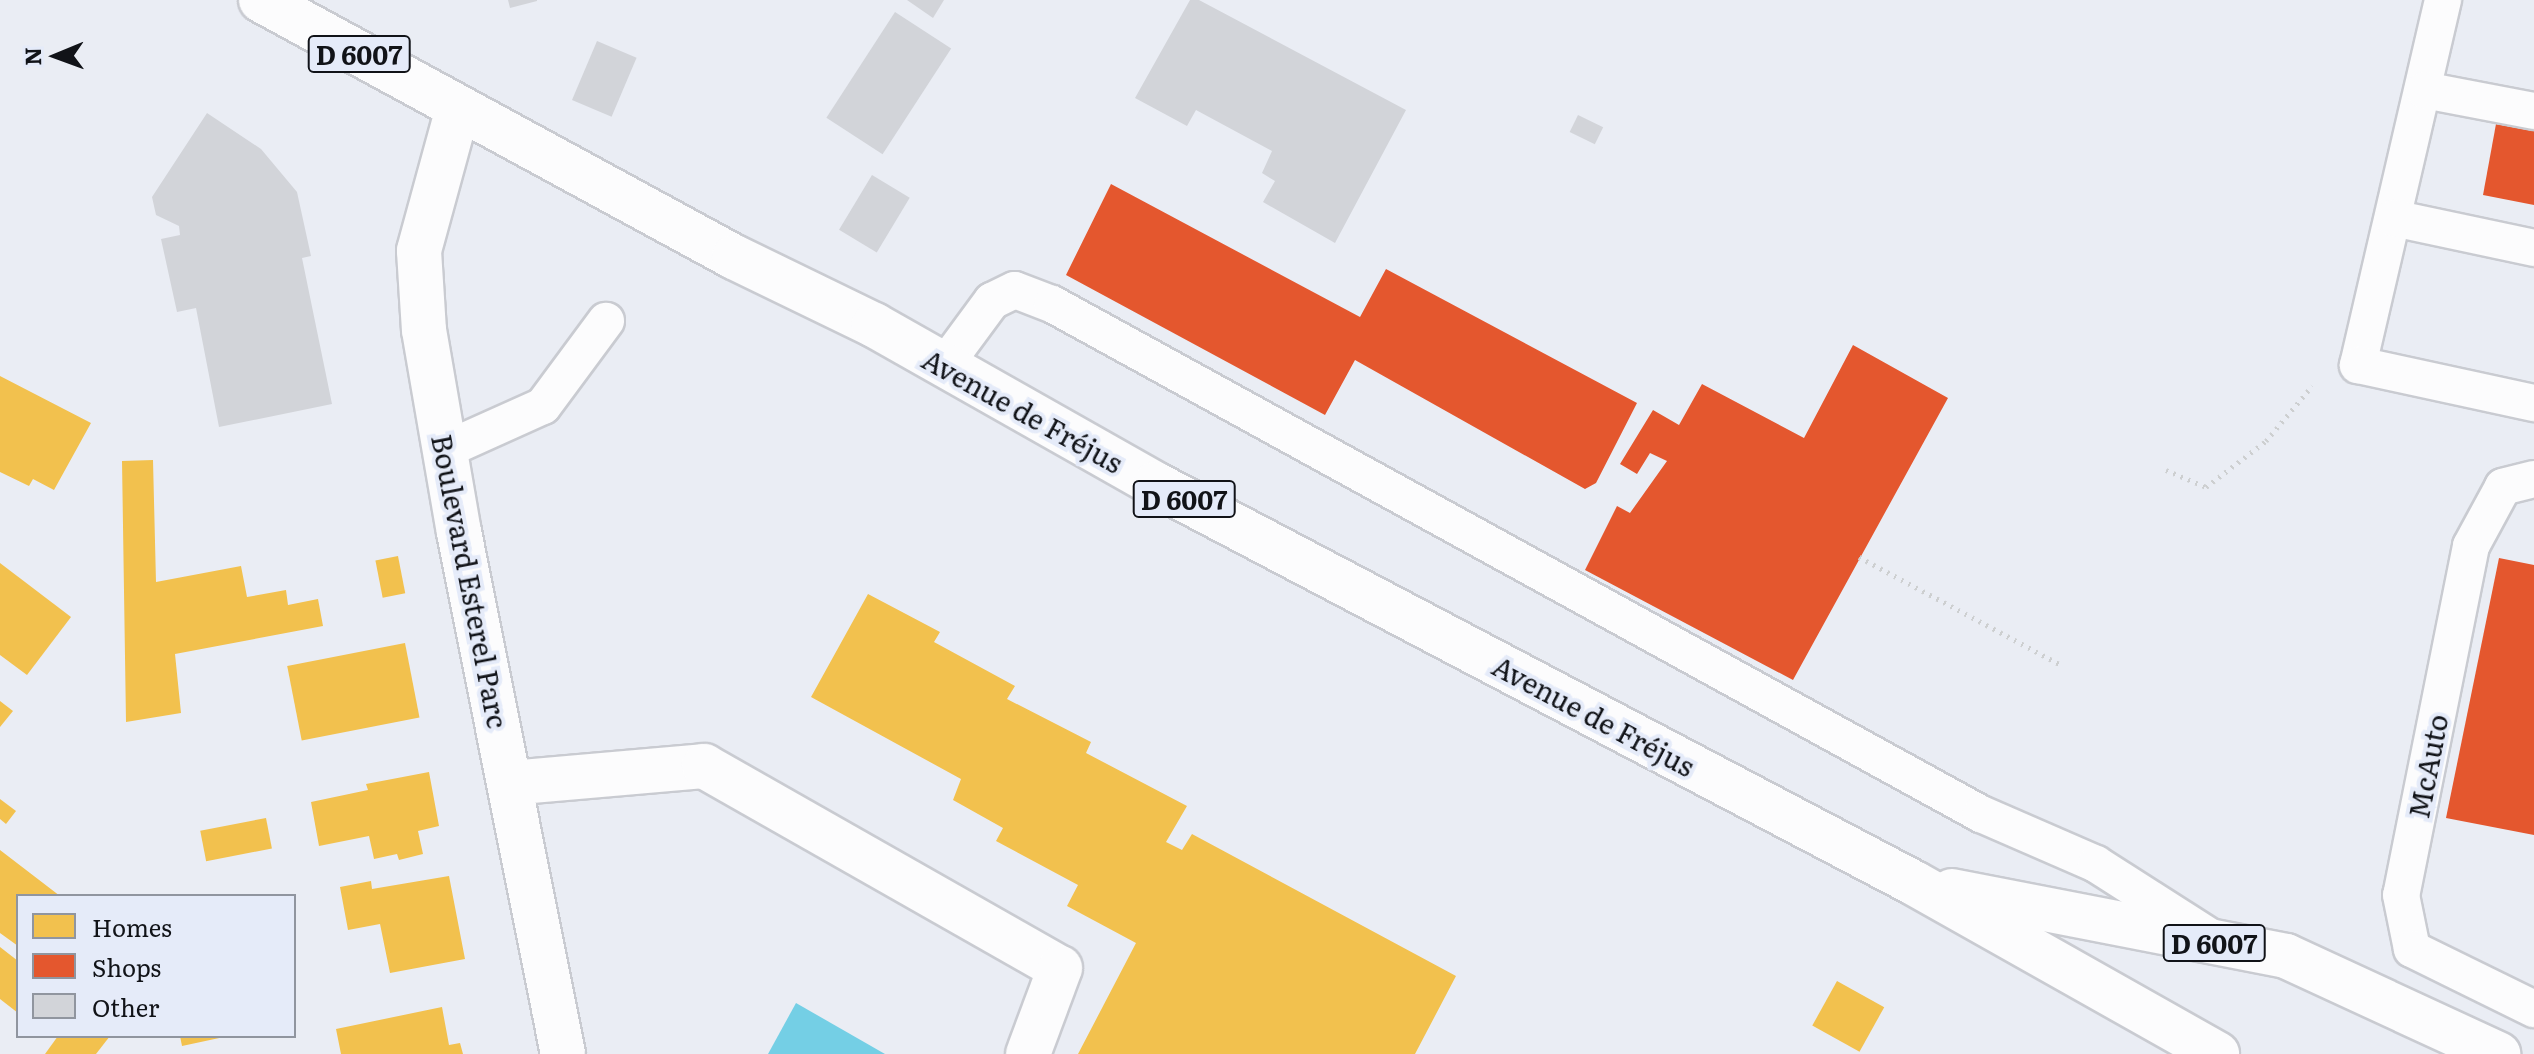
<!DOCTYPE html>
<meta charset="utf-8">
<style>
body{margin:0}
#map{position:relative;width:2534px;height:1054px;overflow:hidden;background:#eaedf4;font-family:Literata,serif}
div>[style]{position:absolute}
.water>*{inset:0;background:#74cfe5}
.homes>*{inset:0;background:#f2c14e;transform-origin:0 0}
.shops>*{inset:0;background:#e4572e}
.building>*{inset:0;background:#d2d4d9;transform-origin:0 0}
.path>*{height:5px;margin-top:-2.5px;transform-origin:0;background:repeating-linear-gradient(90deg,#cdcfd0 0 2px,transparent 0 8px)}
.roads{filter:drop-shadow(2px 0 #c9cbd1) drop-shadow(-2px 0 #c9cbd1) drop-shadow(0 2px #c9cbd1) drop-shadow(0 -2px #c9cbd1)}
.service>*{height:36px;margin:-18px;padding:0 18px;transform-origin:18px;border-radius:18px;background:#fcfcfd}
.minor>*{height:44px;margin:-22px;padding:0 22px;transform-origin:22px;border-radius:22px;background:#fcfcfd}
.tertiary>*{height:44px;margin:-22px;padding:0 22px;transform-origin:22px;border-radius:22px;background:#fcfcfd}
.primary>*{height:44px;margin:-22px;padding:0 22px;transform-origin:22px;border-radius:22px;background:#fcfcfd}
span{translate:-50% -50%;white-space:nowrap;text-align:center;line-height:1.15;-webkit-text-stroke:8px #e5ebf9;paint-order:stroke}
.shield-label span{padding:2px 6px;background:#e5ebf9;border:2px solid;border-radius:6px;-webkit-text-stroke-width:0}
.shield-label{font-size:26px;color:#111318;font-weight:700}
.street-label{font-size:28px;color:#111318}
.legend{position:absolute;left:16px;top:894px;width:280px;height:144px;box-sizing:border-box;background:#e5ebf9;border:2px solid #90959f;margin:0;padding:10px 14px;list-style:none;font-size:24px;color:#111318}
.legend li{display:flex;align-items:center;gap:16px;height:40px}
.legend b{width:40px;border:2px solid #90959f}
.north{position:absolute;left:16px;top:16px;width:80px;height:80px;-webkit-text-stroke:6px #e5ebf9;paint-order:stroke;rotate:269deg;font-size:22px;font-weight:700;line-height:32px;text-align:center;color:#111318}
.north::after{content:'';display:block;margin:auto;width:28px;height:36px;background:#111318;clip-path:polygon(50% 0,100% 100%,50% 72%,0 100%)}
</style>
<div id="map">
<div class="water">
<div style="clip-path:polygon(796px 1003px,885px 1054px,768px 1054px)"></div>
</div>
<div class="homes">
<div style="clip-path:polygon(0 376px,91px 423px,54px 490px,33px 479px,29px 486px,0 472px)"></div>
<div style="clip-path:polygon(153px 460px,156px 582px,241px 566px,247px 597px,286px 590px,288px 605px,318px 599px,323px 626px,175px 654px,181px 713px,126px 722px,122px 461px)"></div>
<div style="left:398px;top:556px;width:38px;height:23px;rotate:79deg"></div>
<div style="clip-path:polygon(0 563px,71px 617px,27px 675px,0 655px)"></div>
<div style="clip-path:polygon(868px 594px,940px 632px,934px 642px,1015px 686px,1007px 699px,1091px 742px,1086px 753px,1187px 806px,1166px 842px,1182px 850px,1192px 834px,1456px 976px,1415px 1054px,1078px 1054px,1136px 943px,1067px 906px,1078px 885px,996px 841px,1003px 828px,953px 800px,961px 779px,811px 697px)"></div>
<div style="left:405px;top:643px;width:76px;height:120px;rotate:79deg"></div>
<div style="clip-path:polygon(0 701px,13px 711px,0 727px)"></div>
<div style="clip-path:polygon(429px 772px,439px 826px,418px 831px,423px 854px,399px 860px,397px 854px,374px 859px,369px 836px,319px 846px,311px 802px,368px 790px,366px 784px)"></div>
<div style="clip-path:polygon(0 799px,16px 811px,6px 824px,0 819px)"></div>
<div style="left:266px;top:818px;width:31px;height:67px;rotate:79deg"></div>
<div style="clip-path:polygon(0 850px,60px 896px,18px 896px,18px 946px,0 933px)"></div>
<div style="clip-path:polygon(449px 876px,465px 959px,390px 973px,380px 924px,348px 930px,340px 887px,371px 881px,372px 889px)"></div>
<div style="clip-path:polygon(0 947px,18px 961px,18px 1013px,0 999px)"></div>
<div style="left:1837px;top:981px;width:54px;height:51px;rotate:29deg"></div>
<div style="clip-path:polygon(442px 1007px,449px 1045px,460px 1043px,463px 1054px,341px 1054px,336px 1029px)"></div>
<div style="clip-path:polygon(58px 1036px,110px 1036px,96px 1054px,45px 1054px)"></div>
<div style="clip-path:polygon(180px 1036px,224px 1036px,224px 1037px,182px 1046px)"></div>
</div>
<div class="shops">
<div style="clip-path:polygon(2496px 124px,2534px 131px,2534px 205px,2483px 195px)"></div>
<div style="clip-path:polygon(1111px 184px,1360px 317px,1386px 269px,1637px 403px,1596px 483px,1585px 489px,1355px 360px,1325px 415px,1066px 275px)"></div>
<div style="clip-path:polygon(1853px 345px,1948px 398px,1793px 680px,1585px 570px,1617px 506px,1630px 513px,1667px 461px,1650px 453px,1637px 474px,1620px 464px,1653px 410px,1679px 425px,1702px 384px,1804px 438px)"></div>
<div style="clip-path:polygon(2499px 558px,2534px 565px,2534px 835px,2446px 818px)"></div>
</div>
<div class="building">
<div style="clip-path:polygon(508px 0,537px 0,537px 1px,510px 8px)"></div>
<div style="clip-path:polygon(907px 0,944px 0,933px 18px)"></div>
<div style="clip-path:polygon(1190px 0,1199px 0,1406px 110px,1335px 243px,1263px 202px,1275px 181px,1262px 173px,1272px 151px,1196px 110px,1187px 126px,1135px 98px)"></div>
<div style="left:895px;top:12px;width:67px;height:126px;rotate:33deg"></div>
<div style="left:597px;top:41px;width:43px;height:64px;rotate:23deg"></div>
<div style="clip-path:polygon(207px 113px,261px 149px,297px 192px,311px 256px,302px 258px,332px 404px,219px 427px,196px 308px,177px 312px,161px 239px,180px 235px,179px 226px,156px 215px,152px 197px)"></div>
<div style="left:1578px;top:115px;width:28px;height:19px;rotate:26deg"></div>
<div style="left:872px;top:175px;width:44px;height:64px;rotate:31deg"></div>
</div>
<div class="path">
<div style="left:2166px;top:470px;width:43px;rotate:23deg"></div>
<div style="left:2206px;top:487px;width:76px;rotate:-37.5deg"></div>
<div style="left:2266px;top:441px;width:72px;rotate:-50.1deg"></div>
<div style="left:1859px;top:557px;width:227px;rotate:28.1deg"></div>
</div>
<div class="roads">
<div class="service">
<div style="left:2443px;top:0;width:375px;rotate:103.1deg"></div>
<div style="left:2358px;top:365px;width:180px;rotate:12.2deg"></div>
<div style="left:2424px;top:90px;width:112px;rotate:10.8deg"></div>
<div style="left:2393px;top:218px;width:144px;rotate:12deg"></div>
<div style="left:944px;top:366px;width:81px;rotate:-53.6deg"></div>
<div style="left:992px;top:301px;width:25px;rotate:-26deg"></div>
<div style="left:1015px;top:290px;width:40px;rotate:21deg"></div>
<div style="left:1052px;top:304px;width:1060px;rotate:28.77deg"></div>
<div style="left:1981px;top:814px;width:125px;rotate:23.5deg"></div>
<div style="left:2096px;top:864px;width:135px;rotate:32.6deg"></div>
<div style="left:445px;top:450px;width:107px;rotate:-24.2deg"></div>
<div style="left:543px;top:406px;width:106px;rotate:-53.5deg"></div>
<div style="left:2534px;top:479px;width:32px;rotate:166deg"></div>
<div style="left:2503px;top:487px;width:67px;rotate:118.5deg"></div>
<div style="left:2471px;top:546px;width:356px;rotate:101.3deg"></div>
<div style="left:2401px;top:895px;width:55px;rotate:78.5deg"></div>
<div style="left:2412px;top:949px;width:136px;rotate:26.2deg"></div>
</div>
<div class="minor">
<div style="left:510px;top:783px;width:195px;rotate:-5deg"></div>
<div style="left:704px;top:766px;width:409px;rotate:29.6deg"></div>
<div style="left:1060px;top:968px;width:92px;rotate:110.4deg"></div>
</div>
<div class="tertiary">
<div style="left:458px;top:108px;width:148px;rotate:105.3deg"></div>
<div style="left:419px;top:251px;width:79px;rotate:86.4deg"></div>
<div style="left:424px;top:330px;width:205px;rotate:80.2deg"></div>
<div style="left:459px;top:532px;width:532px;rotate:78.73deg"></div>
</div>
<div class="primary">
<div style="left:261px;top:0;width:538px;rotate:28.52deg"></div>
<div style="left:734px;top:257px;width:156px;rotate:25.9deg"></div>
<div style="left:874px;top:325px;width:323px;rotate:29.5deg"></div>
<div style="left:1155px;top:484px;width:857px;rotate:27.73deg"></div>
<div style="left:1914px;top:883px;width:348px;rotate:29.4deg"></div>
<div style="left:1952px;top:891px;width:340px;rotate:11deg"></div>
<div style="left:2286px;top:956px;width:234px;rotate:24.8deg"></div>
</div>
</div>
<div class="shield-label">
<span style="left:359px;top:54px">D 6007</span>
<span style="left:1184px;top:499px">D 6007</span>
<span style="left:2214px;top:943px">D 6007</span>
</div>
<div class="street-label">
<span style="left:1023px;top:410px;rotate:29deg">Avenue de Fréjus</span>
<span style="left:471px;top:581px;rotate:79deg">Boulevard Esterel Parc</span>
<span style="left:1594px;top:715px;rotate:28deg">Avenue de Fréjus</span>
<span style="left:2427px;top:766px;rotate:-79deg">McAuto</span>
</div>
<ul class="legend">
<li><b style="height:22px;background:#f2c14e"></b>Homes</li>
<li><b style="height:22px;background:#e4572e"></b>Shops</li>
<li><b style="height:22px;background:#d2d4d9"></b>Other</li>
</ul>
<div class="north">N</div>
</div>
